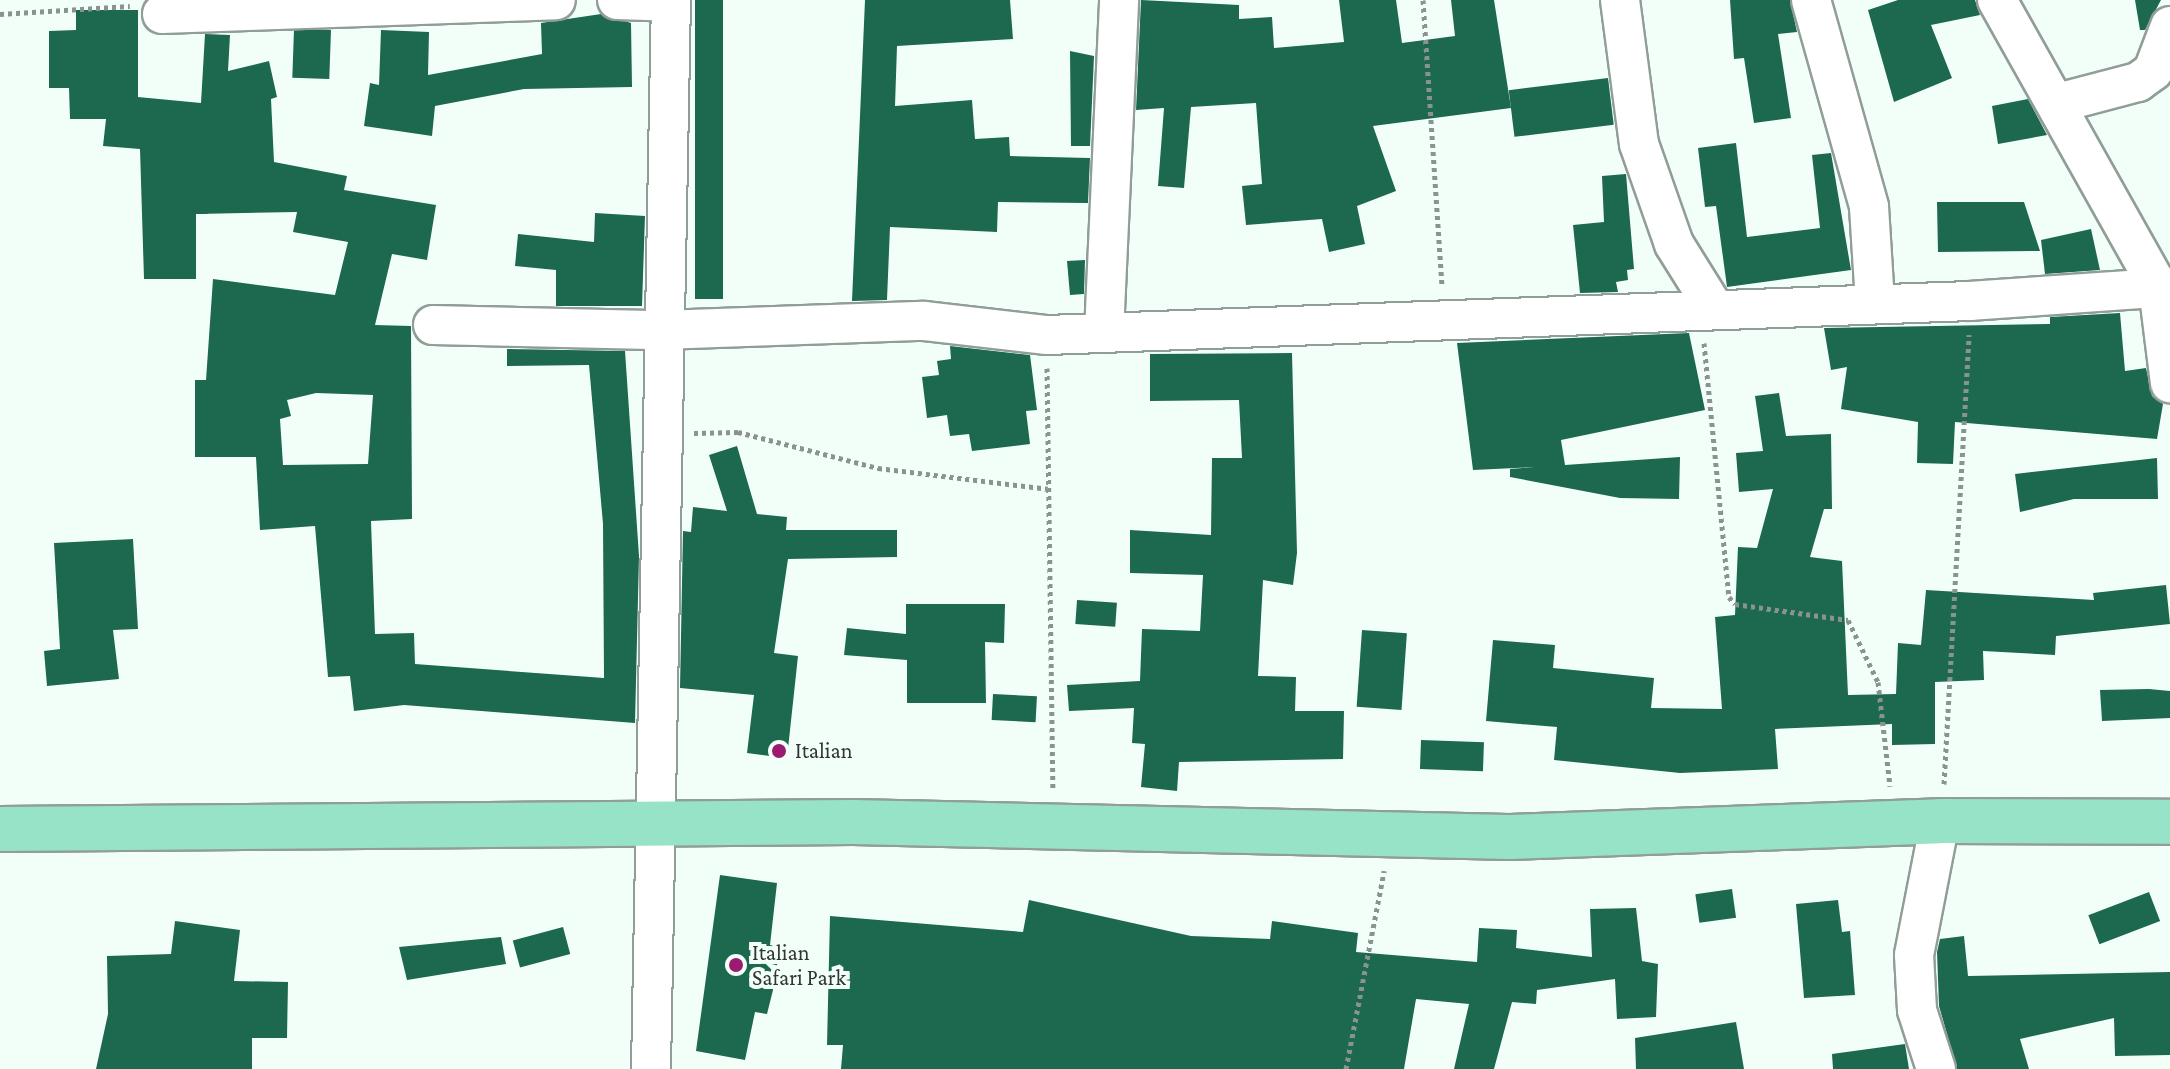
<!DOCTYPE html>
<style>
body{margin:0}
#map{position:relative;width:2170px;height:1069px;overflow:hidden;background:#f2fff9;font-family:"Crimson Pro",serif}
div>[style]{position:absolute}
.building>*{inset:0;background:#1c694f;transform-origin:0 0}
.path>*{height:5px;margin-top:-2.5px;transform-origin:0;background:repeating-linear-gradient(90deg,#8a938f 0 4px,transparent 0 8px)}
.roads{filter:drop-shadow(2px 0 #919d97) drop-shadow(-2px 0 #919d97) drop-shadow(0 2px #919d97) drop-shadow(0 -2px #919d97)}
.street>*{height:38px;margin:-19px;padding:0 19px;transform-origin:19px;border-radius:19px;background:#fff}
.primary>*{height:44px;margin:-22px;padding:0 22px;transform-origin:22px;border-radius:22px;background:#97e3c8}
.dots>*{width:22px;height:22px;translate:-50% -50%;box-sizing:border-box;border:4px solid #f2fff9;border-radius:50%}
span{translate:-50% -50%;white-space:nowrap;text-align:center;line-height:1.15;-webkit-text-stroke:8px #f2fff9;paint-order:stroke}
.poi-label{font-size:22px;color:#313634}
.left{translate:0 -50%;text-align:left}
</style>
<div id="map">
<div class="building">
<div style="left:695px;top:0;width:28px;height:299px"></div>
<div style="clip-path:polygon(865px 0,1010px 0,1013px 39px,897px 46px,895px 106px,972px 100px,975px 139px,1009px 137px,1010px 156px,1090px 158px,1088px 203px,998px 202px,997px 232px,890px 227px,887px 300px,852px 301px)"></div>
<div style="clip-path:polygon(1141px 0,1239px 5px,1239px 19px,1272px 17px,1274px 48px,1344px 42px,1339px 0,1396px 0,1402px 43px,1455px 36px,1451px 0,1494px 0,1511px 108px,1373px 126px,1396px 191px,1357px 206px,1365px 244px,1329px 252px,1322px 219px,1246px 225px,1242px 186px,1262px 184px,1256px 103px,1191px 107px,1184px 188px,1158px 186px,1164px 108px,1136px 110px)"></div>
<div style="clip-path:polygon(1730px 0,1790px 0,1797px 32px,1778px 34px,1791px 118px,1754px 123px,1744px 58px,1734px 59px)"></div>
<div style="clip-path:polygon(1898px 0,1975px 0,1980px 15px,1931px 25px,1952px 78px,1894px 102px,1868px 10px)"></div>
<div style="clip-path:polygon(2135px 0,2161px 0,2145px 30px,2140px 30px)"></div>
<div style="clip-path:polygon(evenodd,76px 10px,138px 10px,138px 97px,201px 103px,205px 34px,230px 35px,228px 71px,269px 61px,277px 97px,271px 99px,274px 162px,347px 176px,344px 190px,436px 205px,427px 260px,392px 254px,375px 325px,411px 326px,412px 519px,371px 521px,375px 634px,414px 633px,415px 664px,604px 678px,603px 524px,589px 365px,507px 366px,507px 349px,625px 351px,639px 556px,635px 723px,404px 705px,354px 711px,350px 676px,328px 677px,315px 526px,260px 530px,256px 457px,195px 457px,195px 380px,206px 380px,213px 279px,335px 295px,348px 242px,293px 232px,297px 212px,196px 214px,196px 279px,144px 279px,140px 149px,103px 146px,106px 119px,70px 119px,69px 88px,49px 88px,49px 31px,76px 30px,76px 10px,316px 393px,373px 395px,368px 464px,283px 465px,280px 419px,291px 416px,287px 400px,316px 393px)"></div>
<div style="clip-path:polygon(601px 14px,631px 23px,632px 87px,524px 89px,435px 106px,432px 136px,364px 126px,370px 83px,379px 85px,381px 30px,429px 32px,428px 75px,542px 54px,541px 23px)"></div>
<div style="left:331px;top:30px;width:49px;height:37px;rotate:92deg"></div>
<div style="clip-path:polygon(1070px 51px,1094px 56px,1090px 146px,1071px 146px)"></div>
<div style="left:1608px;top:78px;width:47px;height:100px;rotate:83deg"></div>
<div style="clip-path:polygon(2028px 99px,2047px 135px,1998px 144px,1992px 106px)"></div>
<div style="clip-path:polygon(1736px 143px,1747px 237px,1820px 228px,1812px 155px,1831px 153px,1851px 270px,1727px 287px,1716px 206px,1705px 207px,1698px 148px)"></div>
<div style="clip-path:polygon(1626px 174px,1634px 269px,1627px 270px,1628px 280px,1616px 282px,1618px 292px,1580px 293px,1573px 225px,1604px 222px,1602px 176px)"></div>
<div style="clip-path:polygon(1937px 202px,2024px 202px,2040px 251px,1938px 252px)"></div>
<div style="clip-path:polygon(595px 213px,645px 216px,642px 306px,556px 306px,556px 270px,515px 266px,518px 234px,594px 242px)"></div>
<div style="clip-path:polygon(2091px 229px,2100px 270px,2045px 274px,2041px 240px)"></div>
<div style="clip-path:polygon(1085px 260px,1084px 294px,1070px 295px,1067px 261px)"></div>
<div style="clip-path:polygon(2120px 313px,2125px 371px,2146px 368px,2152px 396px,2163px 404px,2157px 439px,1955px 422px,1953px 464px,1917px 463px,1918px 422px,1841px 409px,1847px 367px,1831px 370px,1824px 328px,2050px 324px,2050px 317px)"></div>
<div style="clip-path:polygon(1689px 333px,1705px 410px,1561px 440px,1565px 465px,1680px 457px,1679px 499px,1620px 498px,1510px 477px,1510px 469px,1535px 467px,1473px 470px,1457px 343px)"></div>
<div style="clip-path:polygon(950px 346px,1030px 355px,1037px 410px,1026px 411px,1030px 444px,972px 451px,969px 434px,950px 436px,947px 415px,927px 418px,922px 377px,939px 375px,937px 361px,951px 359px)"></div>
<div style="clip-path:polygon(1292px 353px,1297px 553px,1293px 585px,1263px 580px,1258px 676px,1296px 677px,1295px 711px,1344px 711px,1343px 759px,1179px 762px,1177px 791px,1141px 787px,1145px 744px,1132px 743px,1134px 708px,1069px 711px,1067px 685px,1140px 681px,1142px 629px,1200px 631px,1203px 575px,1130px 573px,1130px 530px,1211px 535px,1212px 458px,1242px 458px,1239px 400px,1150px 401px,1150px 354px)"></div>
<div style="clip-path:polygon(1779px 393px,1786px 436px,1831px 434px,1832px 509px,1824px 509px,1810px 557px,1842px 561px,1848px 695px,1896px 694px,1898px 643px,1921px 645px,1926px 590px,2094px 600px,2093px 593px,2166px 585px,2170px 624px,2056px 636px,2055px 655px,1983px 651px,1984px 680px,1935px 682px,1935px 744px,1892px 745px,1892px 724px,1775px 729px,1778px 769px,1680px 773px,1554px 760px,1557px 727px,1486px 721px,1493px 640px,1555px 645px,1553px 668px,1654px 678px,1651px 708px,1722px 709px,1715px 617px,1735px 615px,1738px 547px,1757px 548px,1773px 489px,1739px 492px,1736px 453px,1763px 451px,1755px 396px)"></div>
<div style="clip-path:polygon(737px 446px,757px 514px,787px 517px,786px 530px,897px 530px,897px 557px,788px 559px,774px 653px,798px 656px,787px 758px,747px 753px,754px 695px,680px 688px,683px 531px,691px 532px,693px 507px,727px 511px,709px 455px)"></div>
<div style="clip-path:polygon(2157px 458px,2158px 499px,2074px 499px,2020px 512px,2015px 474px)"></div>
<div style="clip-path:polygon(133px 539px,138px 629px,113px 630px,119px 679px,47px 686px,44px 651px,60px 649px,54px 543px)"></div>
<div style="left:1077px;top:600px;width:40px;height:24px;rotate:4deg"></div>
<div style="clip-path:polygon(906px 604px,1005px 604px,1004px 643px,985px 642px,986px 703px,907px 703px,907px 660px,844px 655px,847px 628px,906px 634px)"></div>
<div style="left:1362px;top:630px;width:45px;height:77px;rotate:4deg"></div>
<div style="clip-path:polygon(2149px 689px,2170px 691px,2170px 718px,2102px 721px,2100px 690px)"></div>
<div style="left:993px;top:694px;width:44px;height:26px;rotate:3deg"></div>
<div style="left:1421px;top:740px;width:63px;height:29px;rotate:2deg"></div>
<div style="clip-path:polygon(720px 875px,777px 883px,770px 945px,780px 947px,773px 990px,767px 1014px,755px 1012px,745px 1060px,696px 1051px)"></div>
<div style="left:1732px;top:889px;width:29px;height:37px;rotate:82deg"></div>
<div style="left:2149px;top:892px;width:31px;height:65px;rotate:69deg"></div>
<div style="clip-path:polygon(1029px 900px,1191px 936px,1270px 939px,1272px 921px,1358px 933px,1356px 952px,1477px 962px,1479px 928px,1517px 930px,1516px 948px,1592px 957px,1590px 909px,1636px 908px,1642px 961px,1658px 964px,1656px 1017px,1617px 1019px,1615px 979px,1537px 990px,1536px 1004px,1512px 1002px,1494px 1069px,1454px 1069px,1469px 1004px,1416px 999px,1404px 1069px,841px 1069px,843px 1045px,827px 1045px,830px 916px,1023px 932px)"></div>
<div style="clip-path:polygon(1838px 900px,1842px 932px,1850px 931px,1855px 995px,1804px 998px,1796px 904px)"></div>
<div style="clip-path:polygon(175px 921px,240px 930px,234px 981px,288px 982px,287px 1038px,252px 1038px,252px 1069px,96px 1069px,108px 1014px,107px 956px,171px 954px)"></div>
<div style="left:563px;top:927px;width:28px;height:52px;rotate:75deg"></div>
<div style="clip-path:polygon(1964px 936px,1968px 976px,2170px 972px,2170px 1055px,2115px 1056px,2114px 1018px,2020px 1039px,2029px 1069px,1957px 1069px,1939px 1006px,1937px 952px,1940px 939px)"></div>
<div style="clip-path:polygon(501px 937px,506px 964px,407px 980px,399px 947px)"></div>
<div style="clip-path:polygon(1736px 1022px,1744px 1069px,1636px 1069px,1635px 1038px)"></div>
<div style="clip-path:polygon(1905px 1044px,1909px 1069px,1833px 1069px,1832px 1054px)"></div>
</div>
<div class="path">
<div style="left:1423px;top:0;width:287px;rotate:86.2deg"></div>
<div style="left:0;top:14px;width:130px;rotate:-3.5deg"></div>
<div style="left:1704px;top:343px;width:255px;rotate:84.4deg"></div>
<div style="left:1729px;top:597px;width:9px;rotate:49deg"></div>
<div style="left:1735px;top:604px;width:114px;rotate:8.1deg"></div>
<div style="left:1848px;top:620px;width:69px;rotate:64.2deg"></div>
<div style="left:1878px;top:682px;width:105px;rotate:83.4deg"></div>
<div style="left:1047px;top:368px;width:422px;rotate:89.2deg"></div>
<div style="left:694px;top:433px;width:44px;rotate:-1.3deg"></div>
<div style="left:738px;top:432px;width:145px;rotate:14.4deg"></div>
<div style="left:878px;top:468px;width:171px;rotate:7deg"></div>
<div style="left:1944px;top:784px;width:450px;rotate:-86.8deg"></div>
<div style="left:1346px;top:1069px;width:202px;rotate:-79.1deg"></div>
</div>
<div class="roads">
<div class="street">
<div style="left:617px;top:0;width:54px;rotate:2.1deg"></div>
<div style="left:1620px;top:0;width:145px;rotate:82.5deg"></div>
<div style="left:1639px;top:144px;width:106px;rotate:70.7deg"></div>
<div style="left:1674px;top:244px;width:75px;rotate:58deg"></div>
<div style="left:1811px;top:0;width:215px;rotate:74.3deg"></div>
<div style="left:1869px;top:207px;width:96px;rotate:86.4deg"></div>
<div style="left:1997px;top:0;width:329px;rotate:60.7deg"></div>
<div style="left:2158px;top:287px;width:97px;rotate:82.9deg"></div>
<div style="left:162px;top:14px;width:394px;rotate:-2deg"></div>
<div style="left:2058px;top:103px;width:83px;rotate:-14.7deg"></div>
<div style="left:2138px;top:82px;width:19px;rotate:-36deg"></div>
<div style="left:2153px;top:71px;width:48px;rotate:-69.3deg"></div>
<div style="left:433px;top:325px;width:228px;rotate:1.3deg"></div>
<div style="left:661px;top:330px;width:263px;rotate:-2deg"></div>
<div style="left:924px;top:321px;width:124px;rotate:6.5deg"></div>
<div style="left:1047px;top:335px;width:924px;rotate:-2.11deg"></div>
<div style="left:1970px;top:301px;width:200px;rotate:-4deg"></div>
<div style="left:1104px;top:333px;width:333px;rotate:-87.4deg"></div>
<div style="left:651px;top:1069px;width:1069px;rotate:-88.93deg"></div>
<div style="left:1936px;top:1069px;width:62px;rotate:-107.9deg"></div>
<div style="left:1917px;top:1010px;width:55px;rotate:-93.1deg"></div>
<div style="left:1914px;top:955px;width:136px;rotate:-79deg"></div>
</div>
<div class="primary">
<div style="left:0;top:829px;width:853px;rotate:-0.47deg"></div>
<div style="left:853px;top:822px;width:657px;rotate:1.31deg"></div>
<div style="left:1510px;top:837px;width:430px;rotate:-2.1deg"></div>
<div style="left:1940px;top:821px;width:230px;rotate:0.2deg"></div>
</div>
</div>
<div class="dots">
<div style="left:779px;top:751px;background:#9b1b70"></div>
<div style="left:736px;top:965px;background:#9b1b70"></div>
</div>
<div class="poi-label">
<span class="left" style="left:795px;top:751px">Italian</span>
<span class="left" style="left:752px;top:965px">Italian<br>Safari Park</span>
</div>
</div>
